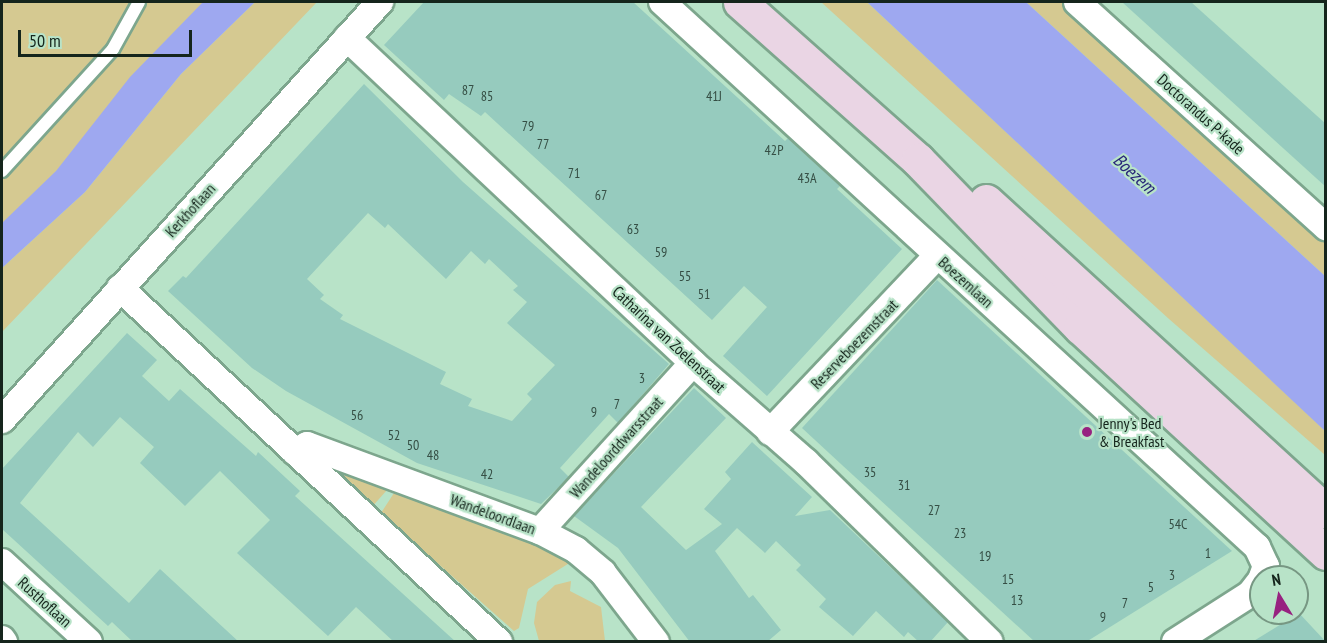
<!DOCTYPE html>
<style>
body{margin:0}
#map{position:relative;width:1327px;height:643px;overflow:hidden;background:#b8e3c8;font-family:"PT Sans Narrow",sans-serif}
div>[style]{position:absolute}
.green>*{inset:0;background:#d5c991}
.water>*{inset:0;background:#9ea8f0}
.building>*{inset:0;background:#96cbbe}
.roads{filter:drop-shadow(2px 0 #7da68d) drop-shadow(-2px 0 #7da68d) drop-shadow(0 2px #7da68d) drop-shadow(0 -2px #7da68d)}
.service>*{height:12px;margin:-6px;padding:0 6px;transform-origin:6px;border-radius:6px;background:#fff}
.minor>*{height:26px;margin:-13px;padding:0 13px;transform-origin:13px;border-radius:13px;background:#fff}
.secondary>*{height:33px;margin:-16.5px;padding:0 16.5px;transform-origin:16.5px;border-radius:16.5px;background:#ead5e4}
.dots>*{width:16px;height:16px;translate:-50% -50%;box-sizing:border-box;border:3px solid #b8e3c8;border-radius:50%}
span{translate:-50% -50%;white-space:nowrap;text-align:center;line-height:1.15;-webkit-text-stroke:4.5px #b8e3c8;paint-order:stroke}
.number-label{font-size:14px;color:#354e44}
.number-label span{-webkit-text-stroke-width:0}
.street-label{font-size:16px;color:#15251c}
.poi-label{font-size:16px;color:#15251c}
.left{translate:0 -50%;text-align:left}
.water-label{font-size:18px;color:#292778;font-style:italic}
.frame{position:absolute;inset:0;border:3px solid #15251c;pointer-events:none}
.north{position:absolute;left:1249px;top:565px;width:60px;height:60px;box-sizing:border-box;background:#b8e3c8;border:2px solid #779783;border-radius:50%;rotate:350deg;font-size:16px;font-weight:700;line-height:24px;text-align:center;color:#15251c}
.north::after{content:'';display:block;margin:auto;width:21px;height:27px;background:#972280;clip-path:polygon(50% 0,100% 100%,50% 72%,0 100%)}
.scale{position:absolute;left:18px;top:30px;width:174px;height:27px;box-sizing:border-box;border:3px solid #15251c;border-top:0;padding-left:8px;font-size:18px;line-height:21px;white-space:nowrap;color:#15251c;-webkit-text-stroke:4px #b8e3c8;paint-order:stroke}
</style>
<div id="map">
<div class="green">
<div style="clip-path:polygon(2px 2px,233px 2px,2px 250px)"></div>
<div style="clip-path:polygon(255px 2px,317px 2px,2px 332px,2px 268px,85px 192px,181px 74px)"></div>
<div style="clip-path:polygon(821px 2px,867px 2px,1315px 421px,1325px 431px,1325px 455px,1169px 319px)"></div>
<div style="clip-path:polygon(1026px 2px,1069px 2px,1325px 235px,1325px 276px)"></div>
<div style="clip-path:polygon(324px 459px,387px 490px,371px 508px,319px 460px)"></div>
<div style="clip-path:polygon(394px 493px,570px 557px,571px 562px,528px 589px,519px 628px,514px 631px,381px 513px)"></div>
<div style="clip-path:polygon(571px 581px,570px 591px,601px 607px,605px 641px,539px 641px,534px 623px,537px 602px,555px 585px)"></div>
</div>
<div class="water">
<div style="clip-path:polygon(203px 2px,255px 2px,181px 74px,85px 192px,2px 268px,2px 223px,56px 171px,130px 77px)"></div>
<div style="clip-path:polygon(867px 2px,1026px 2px,1325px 276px,1325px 431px)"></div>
</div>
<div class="building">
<div style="clip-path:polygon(424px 2px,633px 2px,785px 141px,788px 138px,840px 186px,837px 189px,902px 249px,767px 396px,723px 356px,767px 307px,744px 286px,712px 320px,485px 112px,481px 116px,449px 94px,444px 100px,384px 45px)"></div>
<div style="clip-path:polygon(1122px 2px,1191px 2px,1326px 124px,1326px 187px)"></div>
<div style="clip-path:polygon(evenodd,364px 84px,463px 182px,669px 364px,618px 423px,609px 414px,560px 468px,569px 477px,541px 504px,417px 463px,286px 391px,252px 368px,168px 291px,183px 276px,186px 278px,364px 84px,368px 213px,385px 228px,388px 224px,446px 279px,471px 251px,485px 264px,489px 259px,518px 286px,513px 290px,527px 302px,507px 323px,555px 365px,527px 394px,532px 399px,512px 421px,468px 406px,472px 399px,440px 384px,446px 372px,340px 319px,343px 315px,320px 299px,324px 295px,307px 279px,368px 213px)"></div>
<div style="clip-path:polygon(937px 280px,1232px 551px,1086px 642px,1035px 642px,842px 465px,802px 428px)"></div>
<div style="clip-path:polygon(127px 333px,157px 360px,142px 376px,169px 401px,180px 389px,256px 456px,258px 452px,300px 491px,295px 496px,456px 642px,394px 642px,356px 607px,328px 636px,237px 553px,270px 520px,220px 471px,185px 506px,140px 463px,154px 447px,120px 417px,93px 447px,78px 432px,20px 503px,129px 603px,160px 569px,239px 642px,133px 642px,112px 622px,108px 626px,2px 529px,2px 469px)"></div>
<div style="clip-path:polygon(694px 388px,726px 418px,641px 507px,686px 550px,722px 524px,704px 509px,731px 479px,725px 472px,752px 442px,812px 497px,795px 516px,830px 510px,948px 622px,930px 642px,919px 642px,908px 632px,904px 637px,876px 611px,853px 636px,819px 607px,826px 599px,796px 570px,801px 565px,776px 541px,765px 553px,737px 528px,715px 551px,749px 598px,753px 595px,781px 630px,767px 642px,690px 642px,618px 548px,574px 516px)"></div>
<div style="clip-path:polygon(1299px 613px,1326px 642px,1252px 642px)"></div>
</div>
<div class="roads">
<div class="service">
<div style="left:2px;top:171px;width:165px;rotate:-47.7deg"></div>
<div style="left:113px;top:49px;width:54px;rotate:-61deg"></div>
</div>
<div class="minor">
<div style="left:662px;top:2px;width:807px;rotate:42.49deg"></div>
<div style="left:1257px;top:547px;width:21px;rotate:65deg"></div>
<div style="left:1266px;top:566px;width:12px;rotate:110deg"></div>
<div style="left:1077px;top:2px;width:336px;rotate:42.1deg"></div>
<div style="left:347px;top:38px;width:475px;rotate:43.2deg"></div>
<div style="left:693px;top:363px;width:150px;rotate:41.2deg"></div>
<div style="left:806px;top:462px;width:257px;rotate:44.4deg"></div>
<div style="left:120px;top:288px;width:519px;rotate:43.05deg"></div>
<div style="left:2px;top:420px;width:564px;rotate:-47.88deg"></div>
<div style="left:770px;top:432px;width:243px;rotate:-46.5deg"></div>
<div style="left:295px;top:452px;width:14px;rotate:-30deg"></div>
<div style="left:307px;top:445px;width:248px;rotate:20.3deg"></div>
<div style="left:540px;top:531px;width:41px;rotate:27.8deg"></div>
<div style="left:576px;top:550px;width:35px;rotate:40deg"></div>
<div style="left:603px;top:573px;width:87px;rotate:52.5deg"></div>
<div style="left:540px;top:531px;width:227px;rotate:-47.7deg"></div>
<div style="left:2px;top:562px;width:118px;rotate:42.6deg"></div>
<div style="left:2px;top:639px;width:4px;rotate:56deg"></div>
<div style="left:1175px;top:642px;width:89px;rotate:-32.6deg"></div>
<div style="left:1250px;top:594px;width:18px;rotate:-52deg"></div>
</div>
<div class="secondary">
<div style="left:740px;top:2px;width:238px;rotate:41.6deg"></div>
<div style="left:918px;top:160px;width:233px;rotate:45.9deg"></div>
<div style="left:1080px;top:327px;width:334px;rotate:42.6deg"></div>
<div style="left:986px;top:201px;width:461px;rotate:42.4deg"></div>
</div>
</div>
<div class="dots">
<div style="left:1087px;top:432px;background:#972280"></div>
</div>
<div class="number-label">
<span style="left:468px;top:90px">87</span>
<span style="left:487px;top:96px">85</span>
<span style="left:714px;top:96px">41J</span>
<span style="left:528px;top:126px">79</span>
<span style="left:543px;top:144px">77</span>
<span style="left:774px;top:150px">42P</span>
<span style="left:574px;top:173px">71</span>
<span style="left:807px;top:178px">43A</span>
<span style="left:601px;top:195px">67</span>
<span style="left:633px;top:229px">63</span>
<span style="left:661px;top:252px">59</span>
<span style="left:685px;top:276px">55</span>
<span style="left:704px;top:294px">51</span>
<span style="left:642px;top:378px">3</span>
<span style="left:617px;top:404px">7</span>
<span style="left:594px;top:412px">9</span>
<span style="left:357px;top:415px">56</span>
<span style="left:394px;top:435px">52</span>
<span style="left:413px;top:445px">50</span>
<span style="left:433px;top:455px">48</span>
<span style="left:870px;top:472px">35</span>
<span style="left:487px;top:474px">42</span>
<span style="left:904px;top:485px">31</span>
<span style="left:934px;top:510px">27</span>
<span style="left:1178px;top:524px">54C</span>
<span style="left:960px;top:533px">23</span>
<span style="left:1208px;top:553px">1</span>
<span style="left:985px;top:556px">19</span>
<span style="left:1172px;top:575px">3</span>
<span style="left:1008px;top:579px">15</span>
<span style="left:1151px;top:587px">5</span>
<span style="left:1017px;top:600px">13</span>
<span style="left:1125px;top:603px">7</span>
<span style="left:1103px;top:617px">9</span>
</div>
<div class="street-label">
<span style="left:1201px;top:114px;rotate:42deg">Doctorandus P-kade</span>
<span style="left:190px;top:210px;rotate:-48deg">Kerkhoflaan</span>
<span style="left:966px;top:282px;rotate:42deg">Boezemlaan</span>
<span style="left:669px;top:339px;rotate:43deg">Catharina van Zoelenstraat</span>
<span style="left:854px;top:344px;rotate:-46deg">Reserveboezemstraat</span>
<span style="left:616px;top:447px;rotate:-48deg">Wandeloorddwarsstraat</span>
<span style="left:493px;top:514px;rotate:20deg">Wandeloordlaan</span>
<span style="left:45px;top:602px;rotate:42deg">Rusthoflaan</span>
</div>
<div class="poi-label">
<span class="left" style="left:1099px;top:432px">Jenny's Bed<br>&amp; Breakfast</span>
</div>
<div class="water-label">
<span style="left:1134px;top:174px;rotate:42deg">Boezem</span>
</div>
<div class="frame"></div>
<div class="north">N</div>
<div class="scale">50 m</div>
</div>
